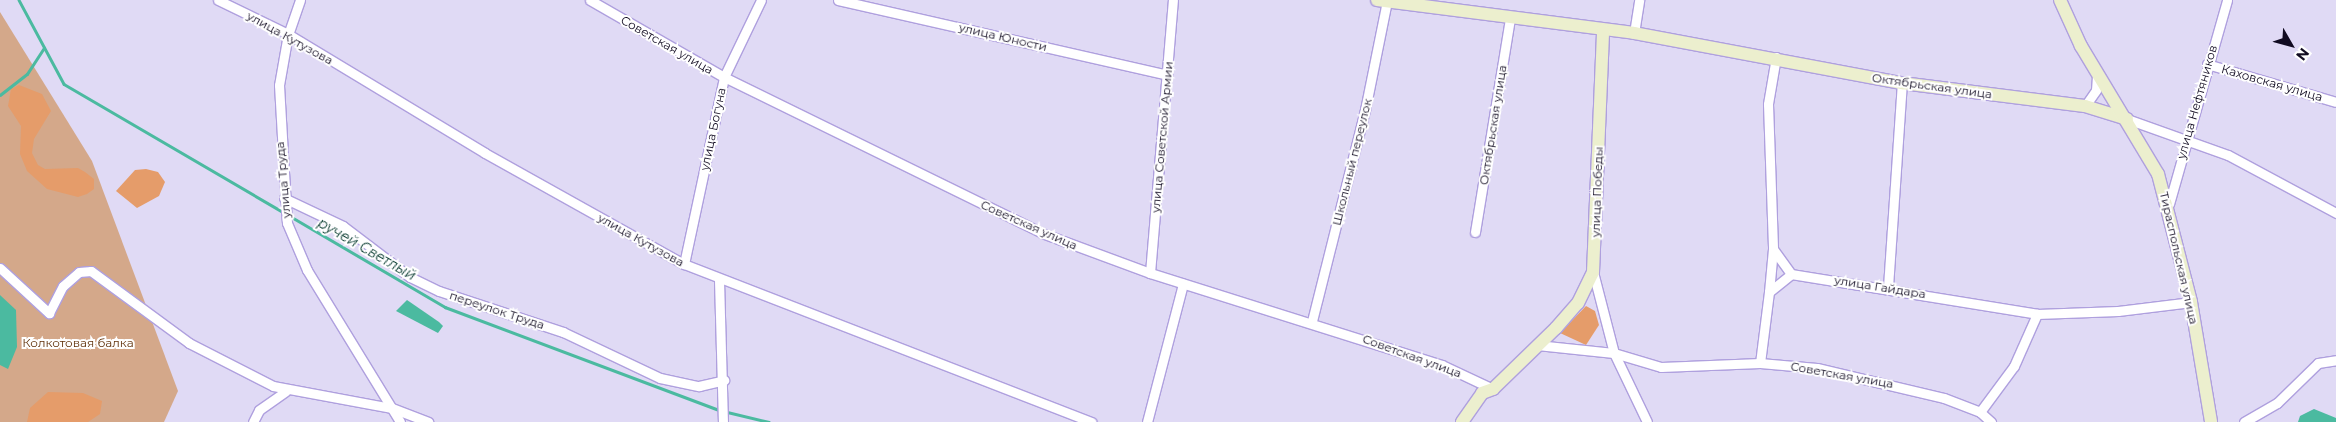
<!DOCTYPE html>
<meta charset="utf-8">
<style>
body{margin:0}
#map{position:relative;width:2336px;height:422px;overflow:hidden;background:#e0daf5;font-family:Montserrat,sans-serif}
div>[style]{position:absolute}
.green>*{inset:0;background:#d4a88a}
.forest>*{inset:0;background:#e59c6a}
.water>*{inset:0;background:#4bbaa0}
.stream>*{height:2.5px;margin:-1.25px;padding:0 1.25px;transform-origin:1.25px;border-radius:1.25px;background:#4bbaa0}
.roads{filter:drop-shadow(1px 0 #afa0de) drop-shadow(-1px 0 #afa0de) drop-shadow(0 1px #afa0de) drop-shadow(0 -1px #afa0de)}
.street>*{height:9px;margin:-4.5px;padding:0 4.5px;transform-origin:4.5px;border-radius:4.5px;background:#fff}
.secondary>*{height:12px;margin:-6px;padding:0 6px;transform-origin:6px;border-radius:6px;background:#ecefce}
span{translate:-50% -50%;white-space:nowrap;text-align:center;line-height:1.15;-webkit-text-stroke:4px #fff;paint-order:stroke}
.street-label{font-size:12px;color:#110b21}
.park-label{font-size:12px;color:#60310a}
.water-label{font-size:14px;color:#124338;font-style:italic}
.north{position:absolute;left:2266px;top:20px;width:50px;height:50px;-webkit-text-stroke:4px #fff;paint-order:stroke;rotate:128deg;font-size:14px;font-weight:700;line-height:20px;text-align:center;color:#110b21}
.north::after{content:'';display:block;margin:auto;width:18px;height:22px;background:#110b21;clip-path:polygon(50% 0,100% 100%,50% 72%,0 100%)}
</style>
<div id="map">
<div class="green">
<div style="clip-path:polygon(0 12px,92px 161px,178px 391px,164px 422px,0 422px)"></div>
</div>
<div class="forest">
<div style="clip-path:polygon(19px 85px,42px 94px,51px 111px,34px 139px,32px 153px,38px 165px,45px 169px,78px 168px,85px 172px,94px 179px,94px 189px,87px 194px,78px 197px,47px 189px,27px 171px,20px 154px,21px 126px,8px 106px,11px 89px)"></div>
<div style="clip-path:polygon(146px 169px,158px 172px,165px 182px,159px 196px,137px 208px,116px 191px,135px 170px)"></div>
<div style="clip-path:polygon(1586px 306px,1595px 311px,1599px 325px,1586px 345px,1560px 333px)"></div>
<div style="clip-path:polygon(48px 392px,83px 393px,102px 401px,100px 414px,88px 422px,27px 422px,30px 408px)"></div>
</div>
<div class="water">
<div style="clip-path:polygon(0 295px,16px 310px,17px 347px,8px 369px,0 365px)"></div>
<div style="clip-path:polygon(407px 300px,439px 322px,443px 326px,438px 333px,396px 311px)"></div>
<div style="clip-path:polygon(2314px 409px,2336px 418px,2336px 422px,2298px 422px,2300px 416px)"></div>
</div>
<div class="stream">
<div style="left:19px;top:0;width:95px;rotate:61.8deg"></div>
<div style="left:64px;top:84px;width:254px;rotate:30.3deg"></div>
<div style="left:0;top:95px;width:34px;rotate:-38deg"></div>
<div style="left:27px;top:74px;width:31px;rotate:-57deg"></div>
<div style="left:290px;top:216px;width:180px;rotate:30.4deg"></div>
<div style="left:445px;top:307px;width:293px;rotate:20.6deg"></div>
<div style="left:719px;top:410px;width:51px;rotate:13.5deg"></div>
</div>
<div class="roads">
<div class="street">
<div style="left:218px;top:0;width:78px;rotate:25.9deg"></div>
<div style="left:288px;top:34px;width:230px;rotate:31.1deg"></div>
<div style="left:485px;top:153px;width:228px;rotate:29.2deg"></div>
<div style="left:684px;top:264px;width:437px;rotate:21.2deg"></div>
<div style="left:300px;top:0;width:36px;rotate:109deg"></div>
<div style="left:288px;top:34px;width:52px;rotate:100deg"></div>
<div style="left:279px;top:85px;width:138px;rotate:86.7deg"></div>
<div style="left:287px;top:223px;width:51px;rotate:66.9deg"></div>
<div style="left:307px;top:270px;width:178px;rotate:58.5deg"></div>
<div style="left:590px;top:0;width:155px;rotate:29.9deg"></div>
<div style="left:724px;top:77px;width:354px;rotate:26.1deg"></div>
<div style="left:1042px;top:233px;width:115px;rotate:20.3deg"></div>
<div style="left:1150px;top:273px;width:306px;rotate:17.5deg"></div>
<div style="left:1442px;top:365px;width:56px;rotate:25.2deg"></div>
<div style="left:838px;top:0;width:338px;rotate:12.8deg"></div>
<div style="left:1634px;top:33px;width:33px;rotate:-81deg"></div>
<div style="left:1776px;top:57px;width:48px;rotate:99.7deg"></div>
<div style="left:1768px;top:104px;width:145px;rotate:88deg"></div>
<div style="left:1773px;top:249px;width:31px;rotate:54deg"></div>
<div style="left:1791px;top:274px;width:249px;rotate:9.2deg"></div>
<div style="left:2037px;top:314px;width:81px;rotate:-2.1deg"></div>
<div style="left:2118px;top:311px;width:74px;rotate:-7deg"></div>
<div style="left:2207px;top:64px;width:134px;rotate:16.4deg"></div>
<div style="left:2085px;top:106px;width:19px;rotate:-55deg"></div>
<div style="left:2096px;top:90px;width:16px;rotate:-86deg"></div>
<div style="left:2127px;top:119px;width:107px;rotate:19.6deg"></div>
<div style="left:2228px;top:155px;width:123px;rotate:28.2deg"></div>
<div style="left:284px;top:198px;width:65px;rotate:25.4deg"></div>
<div style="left:343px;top:226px;width:84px;rotate:37.3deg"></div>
<div style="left:410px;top:277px;width:32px;rotate:26deg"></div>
<div style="left:439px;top:291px;width:131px;rotate:18.3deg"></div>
<div style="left:563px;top:332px;width:107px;rotate:25.4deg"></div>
<div style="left:660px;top:378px;width:40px;rotate:12deg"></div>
<div style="left:699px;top:386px;width:26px;rotate:-13deg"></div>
<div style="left:2169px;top:204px;width:212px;rotate:-74.1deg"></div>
<div style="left:1475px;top:232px;width:216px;rotate:-80.7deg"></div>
<div style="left:684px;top:264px;width:191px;rotate:-77.9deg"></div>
<div style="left:724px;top:77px;width:85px;rotate:-64.3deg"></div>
<div style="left:0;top:268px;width:67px;rotate:42.6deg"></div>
<div style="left:49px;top:313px;width:30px;rotate:-63deg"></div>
<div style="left:63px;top:286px;width:21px;rotate:-41deg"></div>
<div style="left:79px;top:272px;width:12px;rotate:-5deg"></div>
<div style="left:91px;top:271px;width:122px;rotate:36.3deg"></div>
<div style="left:189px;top:343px;width:94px;rotate:27.1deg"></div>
<div style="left:273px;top:386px;width:121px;rotate:10.5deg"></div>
<div style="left:392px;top:408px;width:39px;rotate:21deg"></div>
<div style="left:1593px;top:272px;width:84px;rotate:75.5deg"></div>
<div style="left:1614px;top:353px;width:76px;rotate:64.4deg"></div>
<div style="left:1150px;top:273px;width:274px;rotate:-85.2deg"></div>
<div style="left:719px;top:280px;width:142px;rotate:88.4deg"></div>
<div style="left:1888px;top:287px;width:204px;rotate:-86.1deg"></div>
<div style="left:1769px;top:292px;width:43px;rotate:-84.7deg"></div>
<div style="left:1312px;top:321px;width:218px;rotate:-75.9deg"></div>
<div style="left:1365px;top:110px;width:111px;rotate:-78.6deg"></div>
<div style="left:1537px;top:345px;width:77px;rotate:5.9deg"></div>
<div style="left:1614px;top:353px;width:49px;rotate:16.6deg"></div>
<div style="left:1661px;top:367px;width:99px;rotate:-2.3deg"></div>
<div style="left:1760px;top:363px;width:57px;rotate:5deg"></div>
<div style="left:1817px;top:368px;width:130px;rotate:13.3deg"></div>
<div style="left:1944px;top:398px;width:39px;rotate:21deg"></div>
<div style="left:1980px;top:412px;width:15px;rotate:42deg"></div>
<div style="left:1760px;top:363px;width:72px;rotate:-82.8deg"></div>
<div style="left:1769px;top:292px;width:28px;rotate:-39deg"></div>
<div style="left:1980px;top:412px;width:57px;rotate:-53.5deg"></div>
<div style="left:2014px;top:366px;width:57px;rotate:-66.1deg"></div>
<div style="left:253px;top:422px;width:13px;rotate:-63deg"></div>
<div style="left:259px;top:410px;width:32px;rotate:-35deg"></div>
<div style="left:1147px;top:422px;width:143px;rotate:-75.4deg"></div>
<div style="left:2244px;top:422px;width:38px;rotate:-30deg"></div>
<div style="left:2277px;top:403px;width:57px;rotate:-44.3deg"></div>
<div style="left:2318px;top:363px;width:18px;rotate:-9deg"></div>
</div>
<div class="secondary">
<div style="left:1377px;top:0;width:259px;rotate:7.3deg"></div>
<div style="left:1634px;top:33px;width:273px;rotate:10.6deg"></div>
<div style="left:1902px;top:83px;width:184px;rotate:7.2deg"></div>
<div style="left:2085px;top:106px;width:44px;rotate:17.2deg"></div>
<div style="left:2060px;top:0;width:51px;rotate:65.5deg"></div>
<div style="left:2081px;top:46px;width:149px;rotate:59deg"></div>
<div style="left:2158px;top:174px;width:132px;rotate:75.5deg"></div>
<div style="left:2191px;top:302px;width:122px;rotate:80.5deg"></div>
<div style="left:1462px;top:422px;width:35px;rotate:-55deg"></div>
<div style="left:1482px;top:393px;width:12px;rotate:-20deg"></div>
<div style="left:1493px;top:389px;width:88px;rotate:-44.1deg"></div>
<div style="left:1556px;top:328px;width:33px;rotate:-49deg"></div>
<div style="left:1578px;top:303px;width:34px;rotate:-64deg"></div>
<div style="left:1593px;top:272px;width:242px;rotate:-87.6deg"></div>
</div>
</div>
<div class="street-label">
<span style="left:1003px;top:37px;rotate:13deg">улица Юности</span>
<span style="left:290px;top:38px;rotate:29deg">улица Кутузова</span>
<span style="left:667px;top:45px;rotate:30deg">Советская улица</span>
<span style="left:2272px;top:83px;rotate:16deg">Каховская улица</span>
<span style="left:1932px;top:86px;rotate:8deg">Октябрьская улица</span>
<span style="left:2197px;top:102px;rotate:-74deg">улица Нефтяников</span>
<span style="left:1493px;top:125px;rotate:-81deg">Октябрьская улица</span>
<span style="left:713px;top:129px;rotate:-78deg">улица Богуна</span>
<span style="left:1162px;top:137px;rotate:-85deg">улица Советской Армии</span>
<span style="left:1352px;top:162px;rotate:-76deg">Школьный переулок</span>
<span style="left:283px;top:180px;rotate:-95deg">улица Труда</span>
<span style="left:1597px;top:192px;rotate:-88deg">улица Победы</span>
<span style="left:1029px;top:225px;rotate:24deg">Советская улица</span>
<span style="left:641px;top:240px;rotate:29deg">улица Кутузова</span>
<span style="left:2179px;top:258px;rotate:77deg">Тираспольская улица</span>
<span style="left:1880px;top:287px;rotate:9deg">улица Гайдара</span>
<span style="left:497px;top:310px;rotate:18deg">переулок Труда</span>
<span style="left:1412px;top:356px;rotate:20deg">Советская улица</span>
<span style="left:1842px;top:375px;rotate:10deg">Советская улица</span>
</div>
<div class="park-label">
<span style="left:78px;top:343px">Колкотовая балка</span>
</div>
<div class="water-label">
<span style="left:367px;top:249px;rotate:30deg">ручей Светлый</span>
</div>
<div class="north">N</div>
</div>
